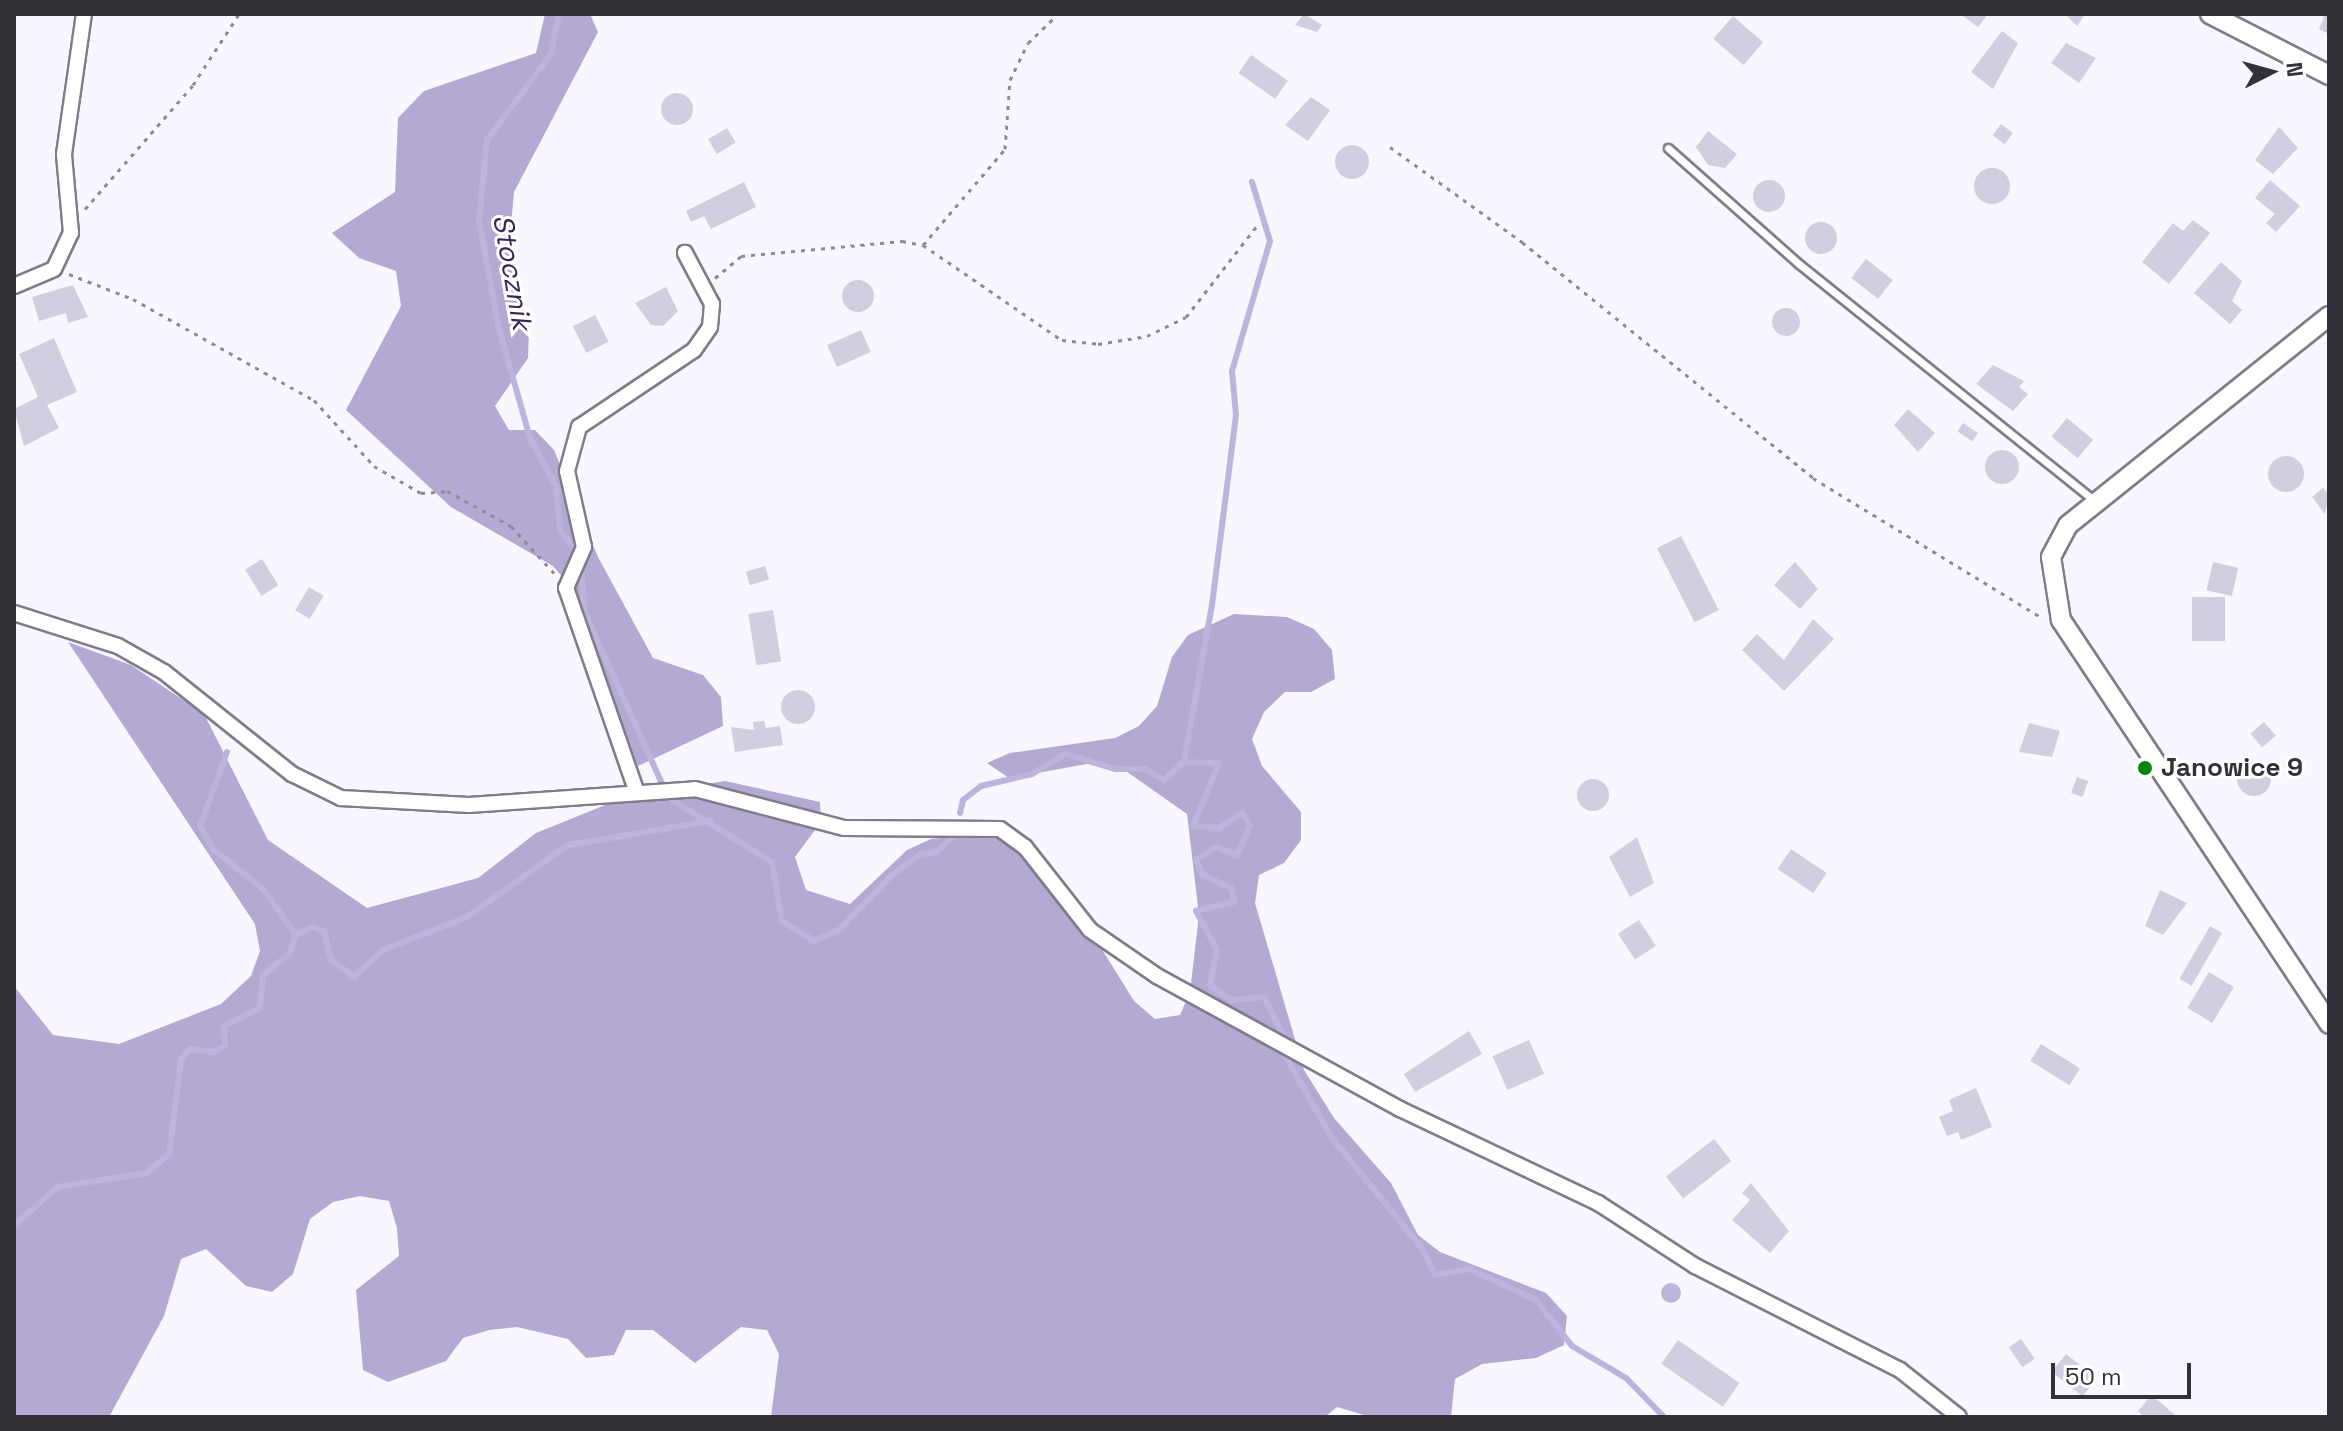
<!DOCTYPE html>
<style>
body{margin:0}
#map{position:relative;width:2343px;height:1431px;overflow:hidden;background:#f8f6fe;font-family:"Space Grotesk",sans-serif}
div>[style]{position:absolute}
.forest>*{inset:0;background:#b3a9d3}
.water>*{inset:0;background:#bdb4de}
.round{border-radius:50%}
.stream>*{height:6px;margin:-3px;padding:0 3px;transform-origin:3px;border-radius:3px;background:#bdb4de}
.building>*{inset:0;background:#d2cee0;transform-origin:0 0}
.path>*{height:3px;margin-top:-1.5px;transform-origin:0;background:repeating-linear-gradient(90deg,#8d8c93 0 4px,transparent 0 10px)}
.roads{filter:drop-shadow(2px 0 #7f7c8c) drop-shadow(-2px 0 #7f7c8c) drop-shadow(0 2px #7f7c8c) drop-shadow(0 -2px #7f7c8c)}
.service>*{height:7px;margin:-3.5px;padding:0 3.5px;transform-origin:3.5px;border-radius:3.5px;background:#fff}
.minor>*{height:14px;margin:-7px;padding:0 7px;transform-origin:7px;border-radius:7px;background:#fff}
.tertiary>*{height:18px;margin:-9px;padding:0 9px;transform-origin:9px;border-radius:9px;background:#fff}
.dots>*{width:22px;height:22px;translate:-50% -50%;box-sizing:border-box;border:4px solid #fff;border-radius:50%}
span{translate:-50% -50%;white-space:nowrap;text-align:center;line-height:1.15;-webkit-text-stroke:6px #fff;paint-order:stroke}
.poi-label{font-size:26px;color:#323138;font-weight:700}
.left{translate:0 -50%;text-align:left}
.water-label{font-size:28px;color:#362559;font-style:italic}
.frame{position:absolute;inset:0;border:16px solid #323138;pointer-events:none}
.north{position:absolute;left:2231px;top:32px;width:80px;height:80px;-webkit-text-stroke:6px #fff;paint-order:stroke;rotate:84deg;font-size:22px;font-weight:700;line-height:32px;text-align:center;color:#323138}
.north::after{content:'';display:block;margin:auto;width:28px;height:36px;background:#323138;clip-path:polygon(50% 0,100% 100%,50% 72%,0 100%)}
.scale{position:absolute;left:2051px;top:1363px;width:140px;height:36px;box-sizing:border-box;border:4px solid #323138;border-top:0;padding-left:10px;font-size:24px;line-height:28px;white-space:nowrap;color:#323138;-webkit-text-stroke:6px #fff;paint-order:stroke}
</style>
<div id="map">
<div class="forest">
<div style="clip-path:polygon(545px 14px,590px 14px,598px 32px,514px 192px,509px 248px,529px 330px,528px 358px,495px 406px,509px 430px,535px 430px,554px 450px,598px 557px,653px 658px,703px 675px,721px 697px,723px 726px,638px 766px,571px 587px,553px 566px,451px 507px,346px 410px,401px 306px,396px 271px,359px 258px,332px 233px,395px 192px,398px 118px,424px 91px,536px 53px)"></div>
<div style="clip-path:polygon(1234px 614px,1287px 617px,1314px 629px,1332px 650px,1335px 679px,1311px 692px,1285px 692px,1264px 712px,1252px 739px,1262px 766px,1301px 812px,1301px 840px,1284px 863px,1259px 875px,1255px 903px,1304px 1070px,1334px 1118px,1391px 1183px,1418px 1235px,1440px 1252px,1546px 1293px,1567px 1316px,1564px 1345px,1536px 1358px,1482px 1364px,1455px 1379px,1451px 1417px,1371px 1417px,1337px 1407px,1325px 1417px,771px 1417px,779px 1354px,767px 1330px,741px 1327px,695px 1363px,653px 1330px,626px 1330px,614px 1355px,586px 1358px,568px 1339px,517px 1327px,489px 1330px,463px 1338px,446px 1361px,388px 1382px,363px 1370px,356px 1290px,399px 1256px,397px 1228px,389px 1201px,360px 1196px,333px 1202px,310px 1219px,293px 1274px,272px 1292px,246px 1286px,206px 1249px,181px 1259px,164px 1316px,109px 1417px,14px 1417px,14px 986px,53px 1035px,119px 1044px,221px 1004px,251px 976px,260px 951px,255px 924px,68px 642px,131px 665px,204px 714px,268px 840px,367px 908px,478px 878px,536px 833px,625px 797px,725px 781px,820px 802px,821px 822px,795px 857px,806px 890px,850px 904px,907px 850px,931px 839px,985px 833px,1011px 841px,1074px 904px,1134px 1001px,1155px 1019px,1180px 1015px,1190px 992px,1199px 915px,1187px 814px,1120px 767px,1092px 763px,1009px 778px,987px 763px,1010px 753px,1115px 738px,1139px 726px,1157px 706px,1172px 657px,1188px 635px)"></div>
</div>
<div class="water">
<div class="round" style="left:1661px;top:1283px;width:20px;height:20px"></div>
</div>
<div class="stream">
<div style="left:559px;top:14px;width:41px;rotate:101.3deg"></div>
<div style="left:551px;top:54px;width:107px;rotate:126.7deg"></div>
<div style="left:487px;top:140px;width:80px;rotate:95.7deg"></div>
<div style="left:479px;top:220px;width:107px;rotate:79.7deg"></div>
<div style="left:498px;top:325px;width:117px;rotate:74.2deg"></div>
<div style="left:530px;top:438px;width:55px;rotate:61.6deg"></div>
<div style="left:556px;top:486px;width:44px;rotate:84.8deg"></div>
<div style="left:560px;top:530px;width:21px;rotate:53deg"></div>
<div style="left:581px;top:568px;width:45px;rotate:84.9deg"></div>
<div style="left:585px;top:613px;width:190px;rotate:65.7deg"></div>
<div style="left:227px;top:752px;width:79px;rotate:110deg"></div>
<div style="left:200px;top:826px;width:28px;rotate:60deg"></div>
<div style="left:214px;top:850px;width:63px;rotate:38.5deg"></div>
<div style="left:263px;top:889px;width:57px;rotate:54.3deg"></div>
<div style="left:1184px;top:762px;width:159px;rotate:-79.9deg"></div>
<div style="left:1212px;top:605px;width:192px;rotate:-82.8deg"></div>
<div style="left:1236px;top:415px;width:44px;rotate:-95.2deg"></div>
<div style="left:1232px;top:371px;width:135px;rotate:-73.7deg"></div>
<div style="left:1270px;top:241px;width:62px;rotate:-107deg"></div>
<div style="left:669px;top:798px;width:121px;rotate:31.9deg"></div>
<div style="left:772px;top:862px;width:60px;rotate:80.4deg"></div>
<div style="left:782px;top:921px;width:38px;rotate:32deg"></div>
<div style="left:814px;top:941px;width:27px;rotate:-24deg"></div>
<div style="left:839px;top:930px;width:76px;rotate:-46.1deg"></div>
<div style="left:892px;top:875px;width:36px;rotate:-36deg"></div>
<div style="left:921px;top:854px;width:16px;rotate:-7deg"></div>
<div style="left:937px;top:852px;width:25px;rotate:-45deg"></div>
<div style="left:960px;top:813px;width:13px;rotate:-77deg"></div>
<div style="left:963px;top:800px;width:23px;rotate:-38deg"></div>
<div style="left:981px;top:786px;width:52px;rotate:-13.2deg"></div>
<div style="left:1032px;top:774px;width:39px;rotate:-31deg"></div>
<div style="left:1065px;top:754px;width:52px;rotate:16.7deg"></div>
<div style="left:1115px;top:769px;width:30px"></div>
<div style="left:1145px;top:769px;width:22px;rotate:30deg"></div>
<div style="left:1164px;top:780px;width:27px;rotate:-42deg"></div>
<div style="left:1184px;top:762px;width:35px;rotate:2deg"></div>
<div style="left:1219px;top:763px;width:68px;rotate:112.4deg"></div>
<div style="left:1193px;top:826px;width:26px;rotate:4deg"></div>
<div style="left:1219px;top:828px;width:27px;rotate:-33deg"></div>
<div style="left:1242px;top:813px;width:14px;rotate:56deg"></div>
<div style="left:1250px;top:825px;width:33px;rotate:113deg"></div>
<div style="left:1237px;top:855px;width:22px;rotate:-159deg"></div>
<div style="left:1216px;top:847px;width:24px;rotate:147deg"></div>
<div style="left:1196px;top:860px;width:17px;rotate:65deg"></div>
<div style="left:1203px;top:875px;width:31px;rotate:25deg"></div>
<div style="left:1231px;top:888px;width:14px;rotate:78deg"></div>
<div style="left:1234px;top:902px;width:39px;rotate:167deg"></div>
<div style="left:1196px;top:911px;width:44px;rotate:61.7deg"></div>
<div style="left:1217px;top:950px;width:36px;rotate:101deg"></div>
<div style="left:1210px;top:985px;width:26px;rotate:36deg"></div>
<div style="left:1231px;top:1000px;width:33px;rotate:-5deg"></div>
<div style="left:1264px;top:997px;width:42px;rotate:63.4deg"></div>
<div style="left:1283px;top:1052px;width:99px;rotate:60.3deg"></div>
<div style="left:1332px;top:1138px;width:141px;rotate:50.8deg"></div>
<div style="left:1421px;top:1247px;width:31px;rotate:63deg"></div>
<div style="left:1435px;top:1275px;width:36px;rotate:-10deg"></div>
<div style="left:1470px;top:1269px;width:73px;rotate:25.2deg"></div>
<div style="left:1536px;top:1300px;width:58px;rotate:52deg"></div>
<div style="left:1572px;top:1346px;width:63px;rotate:30.7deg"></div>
<div style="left:1626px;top:1378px;width:54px;rotate:45.7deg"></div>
<div style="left:14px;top:1226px;width:58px;rotate:-42.2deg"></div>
<div style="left:57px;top:1187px;width:91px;rotate:-8.8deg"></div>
<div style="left:147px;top:1173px;width:29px;rotate:-41deg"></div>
<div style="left:169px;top:1154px;width:96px;rotate:-82.8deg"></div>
<div style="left:181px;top:1059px;width:13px;rotate:-48deg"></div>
<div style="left:190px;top:1049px;width:24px;rotate:7deg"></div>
<div style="left:214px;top:1052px;width:13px;rotate:-32deg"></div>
<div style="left:225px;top:1045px;width:19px;rotate:-93deg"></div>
<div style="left:224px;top:1026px;width:40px;rotate:-26.6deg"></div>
<div style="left:260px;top:1008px;width:33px;rotate:-85deg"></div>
<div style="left:263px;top:975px;width:33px;rotate:-39deg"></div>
<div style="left:289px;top:954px;width:20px;rotate:-70deg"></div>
<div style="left:296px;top:935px;width:18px;rotate:-27deg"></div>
<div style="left:312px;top:927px;width:13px;rotate:18deg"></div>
<div style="left:324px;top:931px;width:30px;rotate:76deg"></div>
<div style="left:331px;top:960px;width:29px;rotate:36deg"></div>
<div style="left:354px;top:977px;width:40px;rotate:-43deg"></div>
<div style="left:383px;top:950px;width:90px;rotate:-21.4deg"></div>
<div style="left:467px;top:917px;width:124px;rotate:-35.5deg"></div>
<div style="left:568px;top:845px;width:145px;rotate:-9.5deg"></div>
</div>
<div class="building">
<div style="clip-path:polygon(1304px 14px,1322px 25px,1317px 32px,1295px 25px)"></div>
<div style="clip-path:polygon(1960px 14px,1988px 14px,1978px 27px)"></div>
<div style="clip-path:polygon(2065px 14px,2085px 14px,2077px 26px)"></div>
<div style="clip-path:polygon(2318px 14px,2329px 14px,2329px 34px,2319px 29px,2324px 17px)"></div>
<div style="left:1733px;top:16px;width:40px;height:30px;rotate:41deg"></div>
<div style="clip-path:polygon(2002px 31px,2018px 43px,1993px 89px,1971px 72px)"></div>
<div style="clip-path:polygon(2066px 43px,2096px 58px,2079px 83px,2051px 63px)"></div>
<div style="left:1251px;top:55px;width:45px;height:22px;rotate:35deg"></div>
<div class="round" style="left:661px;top:93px;width:32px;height:32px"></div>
<div style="clip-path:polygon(1311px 97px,1330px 110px,1308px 141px,1285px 125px)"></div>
<div style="left:2001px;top:124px;width:15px;height:14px;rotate:37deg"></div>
<div style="clip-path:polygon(2279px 127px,2298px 148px,2273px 174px,2255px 160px)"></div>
<div style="left:727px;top:128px;width:17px;height:22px;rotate:59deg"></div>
<div style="clip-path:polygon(1708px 131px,1737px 154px,1725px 168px,1708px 165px,1696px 147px)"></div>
<div class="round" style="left:1335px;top:145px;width:34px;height:34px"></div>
<div class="round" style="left:1974px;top:168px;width:36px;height:36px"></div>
<div class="round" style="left:1753px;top:180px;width:32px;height:32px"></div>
<div style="clip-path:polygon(2270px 180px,2300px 206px,2276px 232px,2266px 223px,2275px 214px,2255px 198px)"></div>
<div style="clip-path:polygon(744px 182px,756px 207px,711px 229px,704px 216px,691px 222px,686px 211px)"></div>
<div style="clip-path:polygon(2193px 220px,2210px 233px,2169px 284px,2142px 262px,2173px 223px,2183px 231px)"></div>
<div class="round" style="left:1805px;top:222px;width:32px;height:32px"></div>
<div style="left:1866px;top:259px;width:34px;height:24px;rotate:38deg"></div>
<div style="clip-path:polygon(2221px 262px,2242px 281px,2232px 301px,2242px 310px,2230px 324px,2194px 293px)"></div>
<div class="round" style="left:842px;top:280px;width:32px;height:32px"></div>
<div style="clip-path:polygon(73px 285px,88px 317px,68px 323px,66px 313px,39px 321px,32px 297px)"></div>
<div style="clip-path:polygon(666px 287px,678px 311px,663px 326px,651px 325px,635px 303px)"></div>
<div class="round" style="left:1772px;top:308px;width:28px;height:28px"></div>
<div style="left:595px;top:315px;width:30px;height:25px;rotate:63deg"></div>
<div style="left:861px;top:330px;width:24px;height:37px;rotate:66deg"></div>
<div style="clip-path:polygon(54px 338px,77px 392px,47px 405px,59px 428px,24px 446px,14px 409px,38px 397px,19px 354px)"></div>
<div style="clip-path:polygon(1993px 365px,2024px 381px,2019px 387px,2028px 394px,2013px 411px,1976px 384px)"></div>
<div style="clip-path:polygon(1908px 409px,1935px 433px,1918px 452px,1894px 425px)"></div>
<div style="left:2067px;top:418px;width:34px;height:24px;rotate:40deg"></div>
<div style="left:1963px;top:423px;width:18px;height:10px;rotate:34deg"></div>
<div class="round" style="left:1985px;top:450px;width:34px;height:34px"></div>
<div class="round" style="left:2268px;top:456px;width:36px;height:36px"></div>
<div style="clip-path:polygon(2323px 488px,2329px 495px,2325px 514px,2312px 497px)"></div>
<div style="left:1681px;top:536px;width:83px;height:27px;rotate:63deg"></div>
<div style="left:262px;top:559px;width:31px;height:20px;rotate:58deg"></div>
<div style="clip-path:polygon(1795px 562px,1818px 589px,1800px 609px,1774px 585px)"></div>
<div style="left:2213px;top:562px;width:26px;height:29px;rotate:13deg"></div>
<div style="left:765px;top:566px;width:14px;height:20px;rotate:73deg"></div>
<div style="left:309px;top:587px;width:17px;height:27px;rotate:31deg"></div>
<div style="left:2192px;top:597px;width:33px;height:44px"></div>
<div style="left:773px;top:610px;width:52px;height:25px;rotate:81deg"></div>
<div style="clip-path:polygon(1813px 619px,1834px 639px,1784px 691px,1742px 650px,1757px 634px,1784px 660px)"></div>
<div class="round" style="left:781px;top:690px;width:34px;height:34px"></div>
<div style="clip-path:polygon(764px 721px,766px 728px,780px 726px,783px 745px,735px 752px,731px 727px,754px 730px,753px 722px)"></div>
<div style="left:2264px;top:722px;width:18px;height:18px;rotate:49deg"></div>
<div style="clip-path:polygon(2029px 723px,2060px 731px,2052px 757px,2019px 752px)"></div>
<div class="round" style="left:2237px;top:762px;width:34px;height:34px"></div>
<div style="left:2077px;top:777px;width:12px;height:17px;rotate:20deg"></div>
<div class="round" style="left:1577px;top:779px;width:32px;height:32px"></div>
<div style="clip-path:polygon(1637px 837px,1654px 883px,1630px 897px,1609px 857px)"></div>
<div style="left:1791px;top:849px;width:43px;height:24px;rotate:34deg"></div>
<div style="clip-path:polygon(2160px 890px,2187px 903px,2163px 935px,2145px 926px)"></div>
<div style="left:1639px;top:920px;width:31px;height:25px;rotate:57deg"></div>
<div style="left:2210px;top:926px;width:14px;height:61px;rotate:30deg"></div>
<div style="left:2209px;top:972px;width:29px;height:42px;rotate:31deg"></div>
<div style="clip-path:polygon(1469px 1031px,1482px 1054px,1415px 1092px,1404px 1074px)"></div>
<div style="left:1529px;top:1040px;width:37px;height:40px;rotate:66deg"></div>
<div style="left:2041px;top:1044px;width:46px;height:20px;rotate:32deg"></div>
<div style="clip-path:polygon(1976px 1088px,1992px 1127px,1961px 1140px,1958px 1132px,1947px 1136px,1939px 1117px,1953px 1111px,1949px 1100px)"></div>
<div style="left:1714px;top:1139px;width:28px;height:61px;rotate:52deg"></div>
<div style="clip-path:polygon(1751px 1183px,1789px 1231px,1770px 1253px,1732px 1220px,1750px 1200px,1742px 1193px)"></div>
<div style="left:2021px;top:1339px;width:24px;height:15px;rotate:55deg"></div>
<div style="left:1678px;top:1340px;width:75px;height:29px;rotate:35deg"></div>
<div style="left:2066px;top:1354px;width:39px;height:23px;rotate:38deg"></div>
<div style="clip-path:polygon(2150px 1397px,2159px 1401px,2177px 1417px,2144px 1417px,2138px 1411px)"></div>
</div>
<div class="path">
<div style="left:1390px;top:147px;width:163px;rotate:35.7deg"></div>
<div style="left:1522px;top:242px;width:375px;rotate:39deg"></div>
<div style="left:1813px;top:478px;width:267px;rotate:31.4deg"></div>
<div style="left:85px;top:209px;width:164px;rotate:-48.9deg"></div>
<div style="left:193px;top:85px;width:85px;rotate:-57.1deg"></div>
<div style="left:923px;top:245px;width:126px;rotate:-49.5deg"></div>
<div style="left:1005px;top:149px;width:69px;rotate:-85.9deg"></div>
<div style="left:1010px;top:80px;width:41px;rotate:-64.1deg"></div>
<div style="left:1028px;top:43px;width:42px;rotate:-44deg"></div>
<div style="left:69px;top:274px;width:69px;rotate:21.3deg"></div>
<div style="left:133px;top:299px;width:207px;rotate:29.2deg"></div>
<div style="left:314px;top:400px;width:89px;rotate:47.7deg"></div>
<div style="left:374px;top:466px;width:54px;rotate:29.9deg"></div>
<div style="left:421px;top:493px;width:26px;rotate:-4deg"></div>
<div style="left:447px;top:491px;width:73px;rotate:28.7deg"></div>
<div style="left:511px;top:526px;width:65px;rotate:47.5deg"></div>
<div style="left:715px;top:278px;width:34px;rotate:-40deg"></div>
<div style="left:741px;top:256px;width:162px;rotate:-5.3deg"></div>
<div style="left:902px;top:241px;width:21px;rotate:11deg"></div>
<div style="left:923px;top:245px;width:168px;rotate:34.4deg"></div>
<div style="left:1062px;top:340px;width:36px;rotate:6deg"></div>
<div style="left:1098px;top:344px;width:50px;rotate:-9.3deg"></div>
<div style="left:1147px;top:336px;width:43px;rotate:-26deg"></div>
<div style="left:1186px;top:317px;width:114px;rotate:-52.1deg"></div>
</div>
<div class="roads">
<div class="service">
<div style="left:1668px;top:148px;width:175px;rotate:41.5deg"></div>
<div style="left:1799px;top:264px;width:379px;rotate:38.7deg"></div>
</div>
<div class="minor">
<div style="left:14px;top:286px;width:43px;rotate:-23deg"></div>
<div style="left:54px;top:269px;width:40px;rotate:-65deg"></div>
<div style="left:71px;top:233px;width:79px;rotate:-95.1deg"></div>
<div style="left:64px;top:154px;width:141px;rotate:-81.9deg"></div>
<div style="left:14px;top:613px;width:109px;rotate:17.6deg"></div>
<div style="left:118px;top:646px;width:53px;rotate:29.5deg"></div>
<div style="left:164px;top:672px;width:164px;rotate:38.6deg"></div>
<div style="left:292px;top:774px;width:55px;rotate:26.1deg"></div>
<div style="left:341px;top:798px;width:128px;rotate:3.1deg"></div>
<div style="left:469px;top:805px;width:227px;rotate:-4deg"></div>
<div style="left:695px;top:789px;width:154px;rotate:14.7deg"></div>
<div style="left:844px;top:828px;width:156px;rotate:0.4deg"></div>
<div style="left:1000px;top:829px;width:31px;rotate:36deg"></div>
<div style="left:1025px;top:847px;width:105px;rotate:51.9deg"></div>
<div style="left:1090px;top:930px;width:81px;rotate:34.5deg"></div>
<div style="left:1157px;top:976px;width:277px;rotate:28.7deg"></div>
<div style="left:1400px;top:1109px;width:219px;rotate:25.4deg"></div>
<div style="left:1598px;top:1203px;width:116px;rotate:33deg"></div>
<div style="left:1695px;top:1266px;width:230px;rotate:26.9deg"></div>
<div style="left:1900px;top:1370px;width:75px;rotate:38.5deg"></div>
<div style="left:636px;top:790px;width:214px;rotate:-109.1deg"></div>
<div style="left:566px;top:588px;width:45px;rotate:-66.3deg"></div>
<div style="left:584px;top:547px;width:78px;rotate:-102.6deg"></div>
<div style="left:567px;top:471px;width:46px;rotate:-74.7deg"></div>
<div style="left:579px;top:427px;width:138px;rotate:-33.8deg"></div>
<div style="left:694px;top:350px;width:28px;rotate:-55deg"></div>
<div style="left:710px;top:327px;width:23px;rotate:-85deg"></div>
<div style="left:712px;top:304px;width:58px;rotate:-117.9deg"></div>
</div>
<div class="tertiary">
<div style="left:2210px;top:14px;width:134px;rotate:27.1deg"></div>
<div style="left:2329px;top:316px;width:334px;rotate:141.3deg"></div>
<div style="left:2068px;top:525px;width:36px;rotate:118deg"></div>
<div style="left:2051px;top:557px;width:64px;rotate:81deg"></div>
<div style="left:2061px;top:620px;width:485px;rotate:56.4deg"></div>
</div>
</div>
<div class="dots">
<div style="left:2145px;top:768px;background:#00860a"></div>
</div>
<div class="poi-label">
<span class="left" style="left:2161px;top:768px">Janowice 9</span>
</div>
<div class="water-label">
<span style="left:513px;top:272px;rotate:80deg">Stocznik</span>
</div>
<div class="frame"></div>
<div class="north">N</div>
<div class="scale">50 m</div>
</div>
